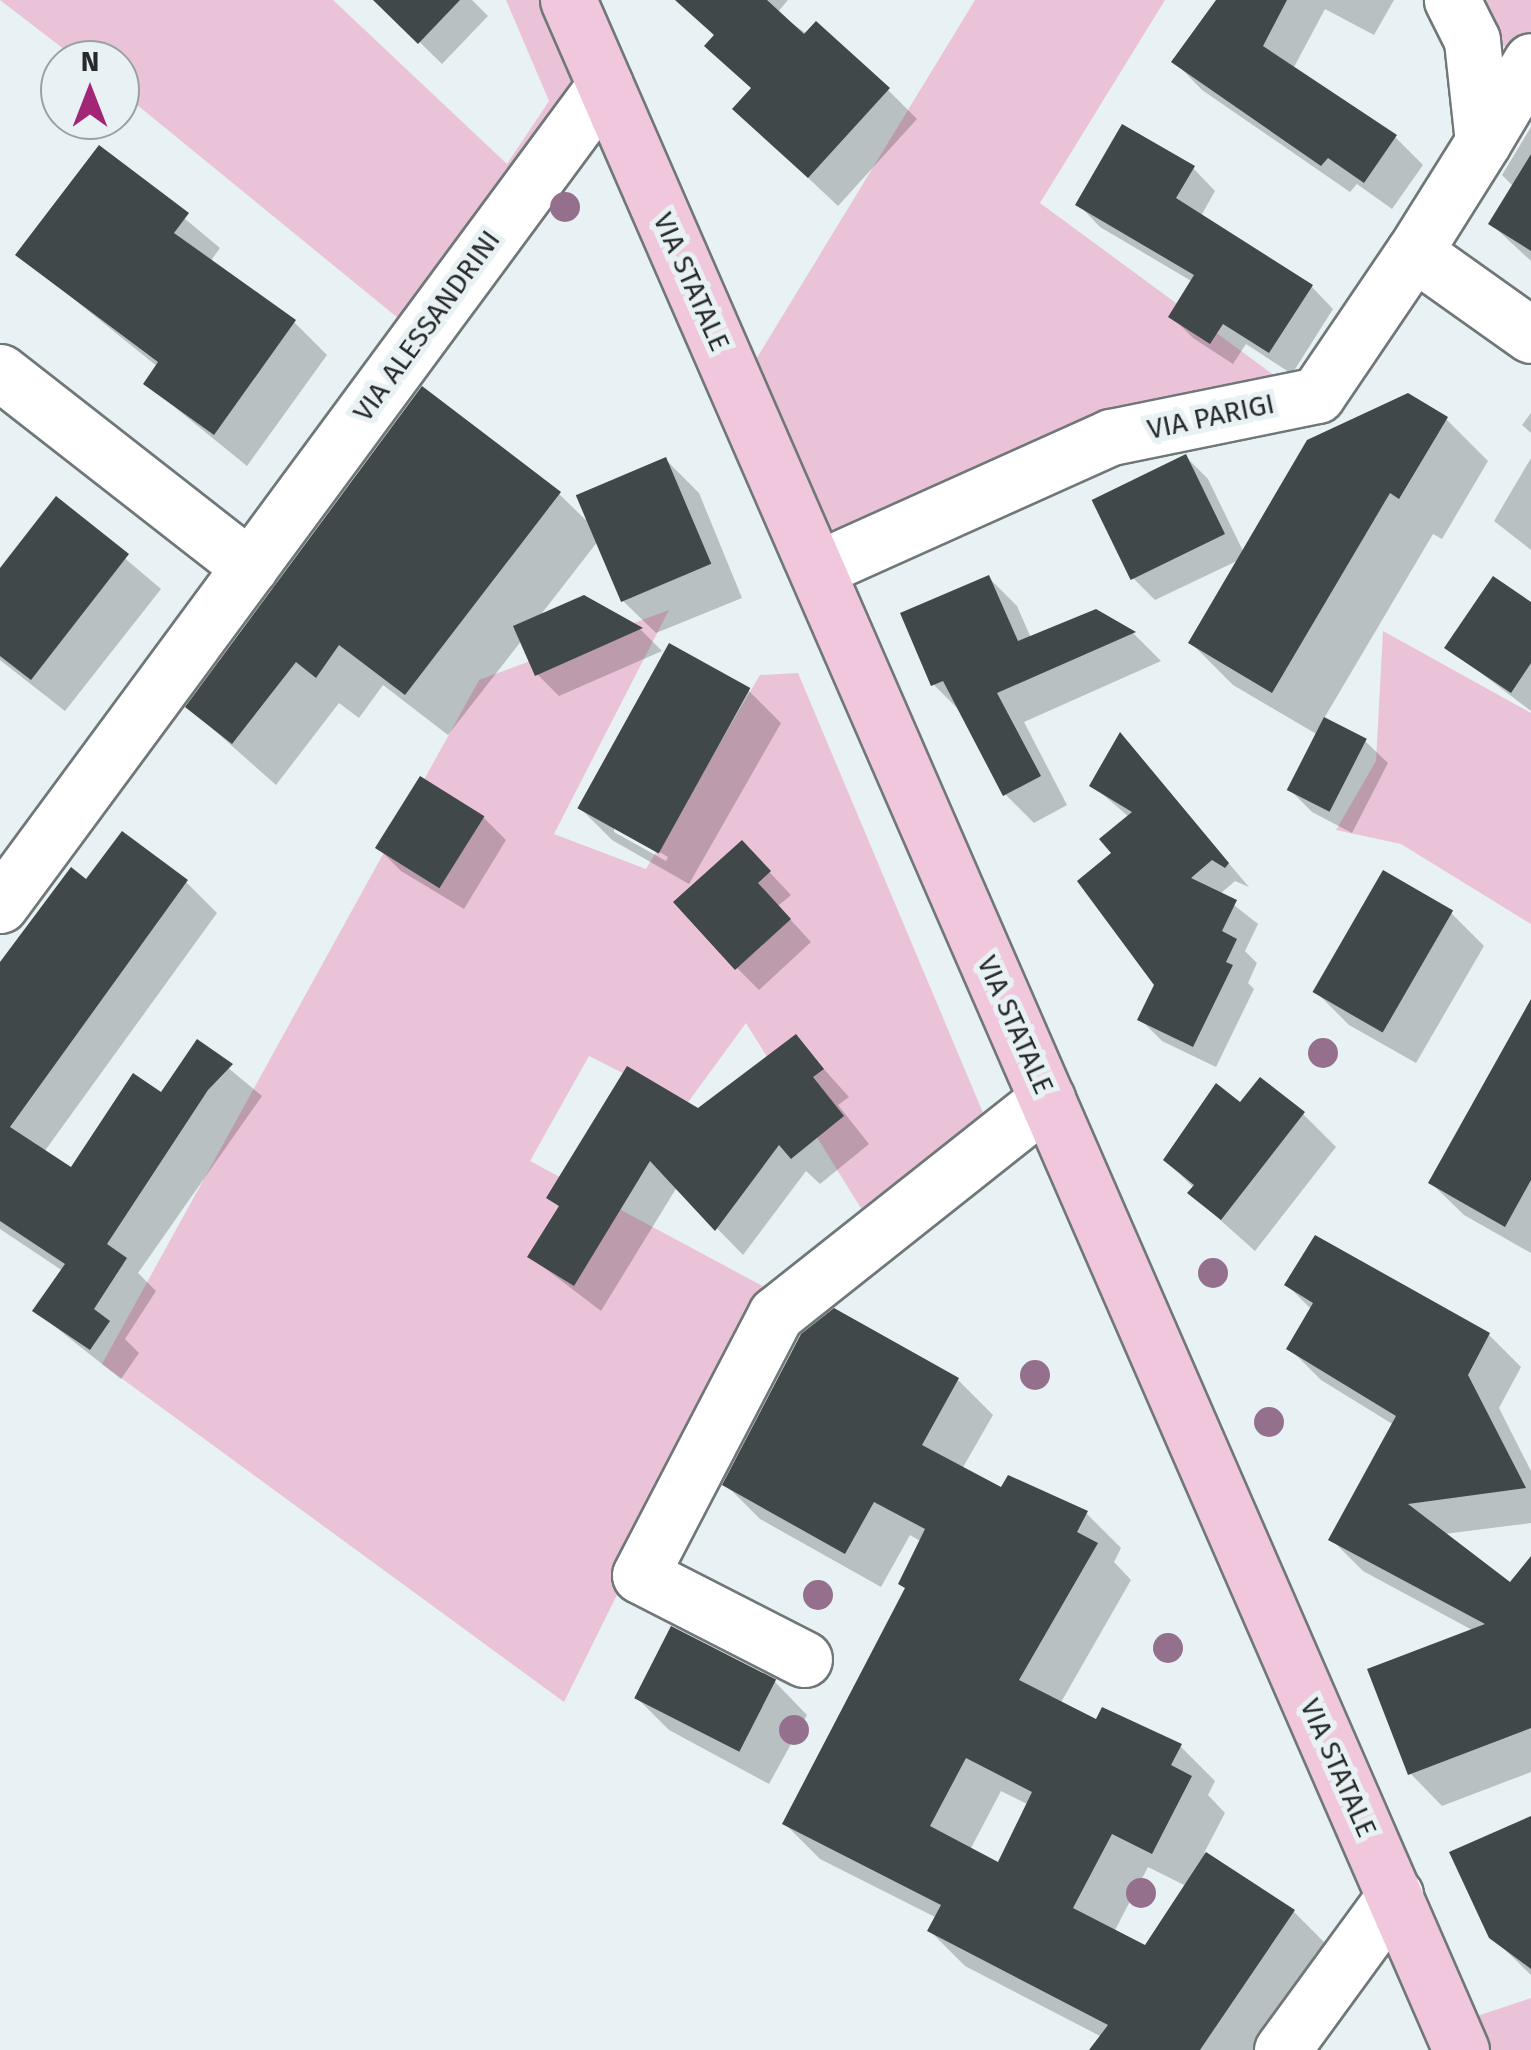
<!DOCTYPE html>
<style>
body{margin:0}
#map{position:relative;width:1531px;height:2050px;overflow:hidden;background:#e8f1f3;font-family:"Fira Sans",sans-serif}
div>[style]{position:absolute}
.green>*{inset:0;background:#ebc3d8}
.shadow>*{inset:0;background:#0003}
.building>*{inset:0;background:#41484a;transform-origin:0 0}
.roads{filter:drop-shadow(2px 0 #6f7779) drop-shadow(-2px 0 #6f7779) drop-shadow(0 2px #6f7779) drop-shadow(0 -2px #6f7779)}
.minor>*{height:55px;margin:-27.5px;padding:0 27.5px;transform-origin:27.5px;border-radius:27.5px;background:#fff}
.major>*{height:55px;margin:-27.5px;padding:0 27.5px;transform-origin:27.5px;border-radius:27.5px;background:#f0c7dd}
.trees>*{width:30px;height:30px;margin:-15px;border-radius:50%;background:#94708c}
span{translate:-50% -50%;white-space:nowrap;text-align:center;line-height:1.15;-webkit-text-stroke:10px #e8f1f3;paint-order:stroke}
.street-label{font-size:28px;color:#272a2b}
.north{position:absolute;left:40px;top:40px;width:100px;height:100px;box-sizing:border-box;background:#e8f1f3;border:2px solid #9ba1a3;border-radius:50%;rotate:0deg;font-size:28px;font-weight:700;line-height:40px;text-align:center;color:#272a2b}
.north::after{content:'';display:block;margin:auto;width:35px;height:45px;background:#a32576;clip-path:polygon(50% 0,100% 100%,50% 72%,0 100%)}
</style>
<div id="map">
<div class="green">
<div style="clip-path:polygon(0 0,333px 0,507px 164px,549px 101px,506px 0,565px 0,602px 82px,420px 336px,120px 91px,120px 60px,78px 60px)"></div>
<div style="clip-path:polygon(975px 0,1165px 0,1040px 203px,1286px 384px,824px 549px,752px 366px)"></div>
<div style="clip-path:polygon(1471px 0,1531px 0,1531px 61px,1502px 45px)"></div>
<div style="clip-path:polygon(669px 610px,554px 834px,646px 869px,760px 675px,798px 673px,989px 1127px,867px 1218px,746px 1023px,686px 1105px,589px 1056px,530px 1161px,768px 1289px,564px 1702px,102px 1364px,479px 680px)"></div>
<div style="clip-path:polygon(1383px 631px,1531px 713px,1531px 924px,1401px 844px,1336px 830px,1376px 761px)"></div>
<div style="clip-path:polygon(1531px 1998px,1531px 2050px,1484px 2050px,1471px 2018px)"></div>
</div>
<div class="shadow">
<div style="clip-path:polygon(386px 0,472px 0,488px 16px,442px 64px,382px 5px)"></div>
<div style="clip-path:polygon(689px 0,788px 0,777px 13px,888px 90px,917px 119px,838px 206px,735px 109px,753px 90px)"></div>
<div style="clip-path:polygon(1219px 0,1394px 0,1374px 35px,1325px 9px,1293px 69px,1395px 137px,1423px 165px,1392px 209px,1357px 184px,1350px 192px,1202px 90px,1175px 62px)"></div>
<div style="clip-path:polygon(1531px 127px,1531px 261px,1491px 224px,1514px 187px,1502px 175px)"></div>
<div style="clip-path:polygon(100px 148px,220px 248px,210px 262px,294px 322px,327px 355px,247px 466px,146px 384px,158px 367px,19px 255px)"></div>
<div style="clip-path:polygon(1193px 168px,1215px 191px,1201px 216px,1311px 286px,1333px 309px,1292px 374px,1246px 344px,1233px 364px,1193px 338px,1171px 316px,1193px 282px,1100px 227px,1078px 204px)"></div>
<div style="clip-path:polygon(1531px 413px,1531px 433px,1522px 425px)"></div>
<div style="clip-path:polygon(1446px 419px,1488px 461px,1442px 539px,1433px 534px,1323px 720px,1365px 741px,1388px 763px,1352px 833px,1312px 812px,1290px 790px,1318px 735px,1233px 685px,1191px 643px,1241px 559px,1155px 600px,1133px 578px,1186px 457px,1208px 479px,1244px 553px)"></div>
<div style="clip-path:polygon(1531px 458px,1531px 550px,1494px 521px)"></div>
<div style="clip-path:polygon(666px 460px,699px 493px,742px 598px,656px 633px,623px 601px,598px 541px,539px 617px,584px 597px,641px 630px,662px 651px,559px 696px,537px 674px,522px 640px,448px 735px,383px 685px,359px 718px,339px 703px,276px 785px,188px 707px,559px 494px,591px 525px)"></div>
<div style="clip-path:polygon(56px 500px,161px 589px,65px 711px,0 660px,0 572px)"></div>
<div style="clip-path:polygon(989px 578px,1017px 606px,1031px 638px,1095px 612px,1134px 634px,1161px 661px,1024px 722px,1067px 805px,1034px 823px,1005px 794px,962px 713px,933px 684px)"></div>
<div style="clip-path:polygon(1531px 605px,1531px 711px,1448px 648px)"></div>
<div style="clip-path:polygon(evenodd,748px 690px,781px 723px,689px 884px,612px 840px,579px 807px,748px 690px,614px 826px,668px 857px,666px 861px,614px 832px,614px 826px)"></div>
<div style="clip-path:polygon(1121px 737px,1249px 887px,1235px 881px,1220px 894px,1258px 924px,1245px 951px,1257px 963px,1248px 983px,1254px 989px,1216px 1067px,1162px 1041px,1140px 1019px,1157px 984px,1115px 853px,1129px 817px,1092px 785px)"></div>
<div style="clip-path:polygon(421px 780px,484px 818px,506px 840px,464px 909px,401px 871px,379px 849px)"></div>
<div style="clip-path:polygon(742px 843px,791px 895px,778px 906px,811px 942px,759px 990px,737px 968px)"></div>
<div style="clip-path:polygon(87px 882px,186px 882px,217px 913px,44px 1152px,72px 1171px,161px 1095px,198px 1043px,262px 1096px,138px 1273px,156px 1291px,125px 1339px,139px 1353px,121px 1379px,35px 1311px,63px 1271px,0 1229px,0 1003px)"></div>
<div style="clip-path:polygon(1451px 913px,1484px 946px,1416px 1063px,1349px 1025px,1316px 992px)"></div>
<div style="clip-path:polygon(1531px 1003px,1531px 1253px,1464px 1215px,1431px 1183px)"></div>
<div style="clip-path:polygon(795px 1037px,849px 1097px,838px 1105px,869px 1144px,820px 1184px,806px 1171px,743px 1255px,677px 1187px,601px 1311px,530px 1257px,560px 1208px,550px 1197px,698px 1111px)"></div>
<div style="clip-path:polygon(1240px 1105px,1303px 1114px,1336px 1147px,1255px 1251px,1190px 1193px,1194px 1188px,1166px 1160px)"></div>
<div style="clip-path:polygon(1287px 1285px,1489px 1335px,1521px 1367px,1499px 1408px,1531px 1471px,1531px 1523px,1444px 1534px,1511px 1585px,1531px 1560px,1531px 1772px,1442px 1806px,1410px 1773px,1474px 1631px,1363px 1571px,1331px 1539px,1394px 1425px,1321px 1380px,1289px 1348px,1312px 1310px)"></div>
<div style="clip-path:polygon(evenodd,834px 1311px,958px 1380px,993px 1415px,962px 1469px,1002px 1490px,1086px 1513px,1121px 1548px,1114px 1562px,1131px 1580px,1060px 1704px,1097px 1723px,1180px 1746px,1215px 1781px,1208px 1795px,1225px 1813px,1204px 1853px,1294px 1912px,1329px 1947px,1257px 2050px,1092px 2050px,1102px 2037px,965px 1966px,930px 1931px,937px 1918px,820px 1859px,785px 1824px,907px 1590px,922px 1542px,910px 1535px,881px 1587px,760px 1519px,725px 1484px,834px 1311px,1001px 1791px,1029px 1805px,999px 1866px,970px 1850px,1001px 1791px,834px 1311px,1148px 1867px,1186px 1886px,1146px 1948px,1114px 1932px,1148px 1867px)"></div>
<div style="clip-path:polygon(775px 1682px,807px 1715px,769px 1784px,669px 1730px,636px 1697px)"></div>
<div style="clip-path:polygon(1531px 1819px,1531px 1975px,1491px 1936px)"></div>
</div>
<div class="building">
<div style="clip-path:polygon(373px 0,460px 0,418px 44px)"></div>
<div style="clip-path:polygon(675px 0,767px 0,804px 34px,816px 21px,890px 88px,808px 178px,732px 109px,751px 88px,704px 46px,714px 35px)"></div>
<div style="clip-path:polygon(1216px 0,1287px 0,1263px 46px,1397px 135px,1364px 183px,1328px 158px,1321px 166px,1171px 62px)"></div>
<div style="clip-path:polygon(1122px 124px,1195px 166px,1176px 198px,1313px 285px,1269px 353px,1223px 324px,1210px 344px,1168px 317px,1194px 275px,1075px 205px)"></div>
<div style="clip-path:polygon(99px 145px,189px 213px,174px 233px,296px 320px,214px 435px,143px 384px,158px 362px,15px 255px)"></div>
<div style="clip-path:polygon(1531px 154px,1531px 251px,1488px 224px)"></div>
<div style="clip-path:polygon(422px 386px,561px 492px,405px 695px,339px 645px,316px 678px,296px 662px,232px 744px,185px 707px)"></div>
<div style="clip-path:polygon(1408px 393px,1448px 417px,1399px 499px,1390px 493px,1272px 693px,1188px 643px,1307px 440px)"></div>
<div style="left:1186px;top:454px;width:89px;height:105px;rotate:64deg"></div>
<div style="left:666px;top:457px;width:116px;height:98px;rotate:67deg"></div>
<div style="clip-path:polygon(56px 496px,129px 554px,31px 680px,0 656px,0 568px)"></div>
<div style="clip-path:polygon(989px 575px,1018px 641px,1096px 609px,1136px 632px,997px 693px,1041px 776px,1003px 796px,943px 681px,931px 686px,900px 613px)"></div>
<div style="clip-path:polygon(1493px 576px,1531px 602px,1531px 663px,1511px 693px,1444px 648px)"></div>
<div style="clip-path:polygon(584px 595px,643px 628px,535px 676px,513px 626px)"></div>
<div style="left:669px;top:643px;width:93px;height:189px;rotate:29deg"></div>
<div style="left:1324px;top:717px;width:48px;height:82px;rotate:27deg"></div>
<div style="clip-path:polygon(1120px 732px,1229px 863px,1225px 868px,1212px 860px,1191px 878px,1237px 900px,1222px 931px,1237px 939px,1226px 962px,1233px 965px,1193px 1047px,1137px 1020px,1154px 985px,1077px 881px,1111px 853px,1099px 839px,1132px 812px,1089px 786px)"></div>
<div style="left:420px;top:776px;width:76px;height:85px;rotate:32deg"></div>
<div style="clip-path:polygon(122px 831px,188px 880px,10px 1127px,71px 1167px,133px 1073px,161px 1092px,197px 1039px,233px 1064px,208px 1090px,107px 1244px,127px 1258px,94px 1309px,110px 1321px,90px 1350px,32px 1311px,65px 1264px,0 1221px,0 962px,71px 867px,86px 879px)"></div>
<div style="clip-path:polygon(742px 840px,771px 871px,758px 883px,791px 919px,735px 970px,673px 902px)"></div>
<div style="left:1383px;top:870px;width:81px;height:141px;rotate:30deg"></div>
<div style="clip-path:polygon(1531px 999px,1531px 1180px,1505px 1227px,1428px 1183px)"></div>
<div style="clip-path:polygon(796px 1034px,824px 1069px,813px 1077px,844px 1116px,791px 1159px,779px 1145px,715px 1231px,650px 1161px,574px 1286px,527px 1257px,559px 1206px,546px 1198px,627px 1066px,698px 1108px)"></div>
<div style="clip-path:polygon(1260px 1077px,1305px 1112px,1221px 1220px,1187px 1193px,1194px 1185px,1163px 1160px,1216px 1083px,1240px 1102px)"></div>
<div style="clip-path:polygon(1315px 1235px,1490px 1333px,1468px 1375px,1526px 1488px,1408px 1504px,1510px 1582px,1531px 1556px,1531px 1728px,1408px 1775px,1367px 1669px,1485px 1624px,1328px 1540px,1396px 1416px,1286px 1349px,1313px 1303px,1284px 1285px)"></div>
<div style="clip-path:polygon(evenodd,834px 1308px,959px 1378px,922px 1445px,1001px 1487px,1008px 1475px,1088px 1511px,1077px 1532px,1098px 1543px,1019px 1680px,1096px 1719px,1102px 1707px,1182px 1744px,1171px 1765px,1192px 1776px,1152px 1854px,1112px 1834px,1073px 1908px,1145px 1945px,1206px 1852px,1295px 1910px,1200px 2050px,1089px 2050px,1108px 2025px,927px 1931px,941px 1905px,782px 1824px,905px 1588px,898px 1584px,925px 1529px,874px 1502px,845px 1554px,722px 1485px,801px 1334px,834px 1308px,966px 1758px,1032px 1792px,998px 1862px,930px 1826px,966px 1758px)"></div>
<div style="left:671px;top:1626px;width:118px;height:81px;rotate:27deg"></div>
<div style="clip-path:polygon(1531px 1816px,1531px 1969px,1489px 1938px,1449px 1852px)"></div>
</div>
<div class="roads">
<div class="minor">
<div style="left:1483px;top:142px;width:94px;rotate:-59.3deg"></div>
<div style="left:1414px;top:252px;width:130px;rotate:-57.9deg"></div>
<div style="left:1483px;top:142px;width:103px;rotate:-96.2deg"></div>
<div style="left:1472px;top:40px;width:45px;rotate:-116.6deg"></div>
<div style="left:0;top:372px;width:317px;rotate:38deg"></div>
<div style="left:817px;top:569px;width:322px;rotate:-24.2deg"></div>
<div style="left:1111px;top:437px;width:210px;rotate:-11.5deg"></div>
<div style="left:1317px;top:395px;width:173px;rotate:-55.9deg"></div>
<div style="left:1414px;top:252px;width:143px;rotate:35.4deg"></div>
<div style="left:0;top:905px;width:1019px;rotate:-53.58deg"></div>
<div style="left:804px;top:1659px;width:184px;rotate:-152.9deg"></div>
<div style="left:640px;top:1575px;width:294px;rotate:-62.5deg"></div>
<div style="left:776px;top:1314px;width:346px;rotate:-38.4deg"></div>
<div style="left:1282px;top:2050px;width:192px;rotate:-53.9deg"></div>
</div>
<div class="major">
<div style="left:568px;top:0;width:2236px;rotate:66.46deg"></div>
</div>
</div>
<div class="trees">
<div style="left:565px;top:207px"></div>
<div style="left:1323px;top:1053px"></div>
<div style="left:1213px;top:1273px"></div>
<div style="left:1035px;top:1375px"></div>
<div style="left:1269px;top:1422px"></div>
<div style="left:818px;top:1595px"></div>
<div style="left:1168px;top:1648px"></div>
<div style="left:794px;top:1730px"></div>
<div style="left:1141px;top:1893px"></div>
</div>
<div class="street-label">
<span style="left:691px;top:282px;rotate:66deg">VIA STATALE</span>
<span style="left:427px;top:326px;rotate:-54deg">VIA ALESSANDRINI</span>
<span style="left:1211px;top:417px;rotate:-12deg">VIA PARIGI</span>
<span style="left:1015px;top:1025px;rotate:66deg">VIA STATALE</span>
<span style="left:1338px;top:1768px;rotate:66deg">VIA STATALE</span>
</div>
<div class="north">N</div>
</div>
